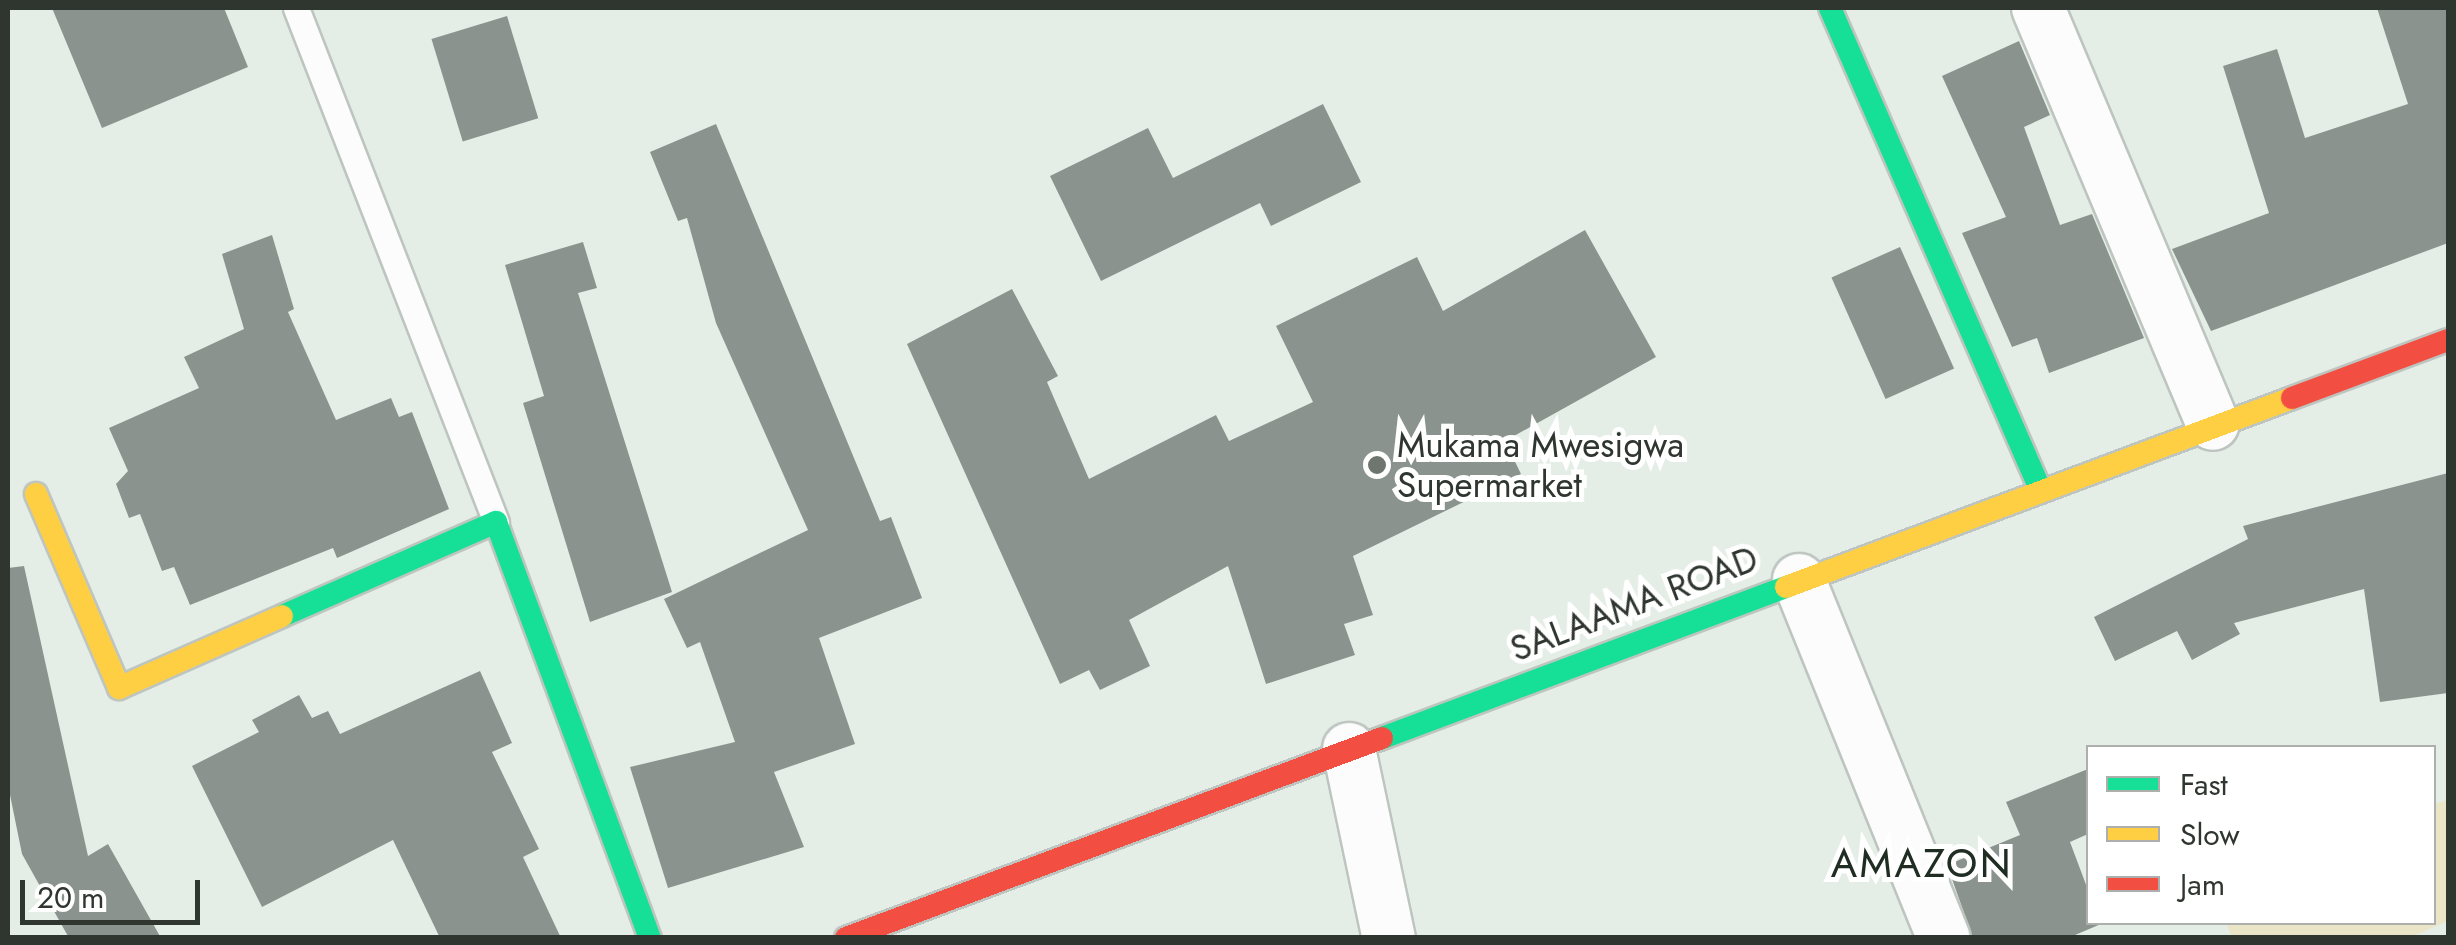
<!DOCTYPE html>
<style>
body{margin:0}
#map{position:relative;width:2456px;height:945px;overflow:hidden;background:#e5eee6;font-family:Jost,sans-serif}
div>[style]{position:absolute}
.green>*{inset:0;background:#ebe5c8}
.building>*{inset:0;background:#8b938f;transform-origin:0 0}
.roads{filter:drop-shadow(2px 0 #bec5c0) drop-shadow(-2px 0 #bec5c0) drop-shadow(0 2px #bec5c0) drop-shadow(0 -2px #bec5c0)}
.lane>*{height:25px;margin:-12.5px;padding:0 12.5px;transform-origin:12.5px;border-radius:12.5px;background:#fbfcfb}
.street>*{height:52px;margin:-26px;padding:0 26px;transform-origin:26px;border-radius:26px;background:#fbfcfb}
.fast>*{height:22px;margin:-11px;padding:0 11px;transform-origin:11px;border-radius:11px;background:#16e098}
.slow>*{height:22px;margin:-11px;padding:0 11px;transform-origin:11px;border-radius:11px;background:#ffcf43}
.jam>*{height:22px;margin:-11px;padding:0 11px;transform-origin:11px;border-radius:11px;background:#f24e42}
.dots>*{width:28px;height:28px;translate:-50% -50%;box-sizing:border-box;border:5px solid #fff;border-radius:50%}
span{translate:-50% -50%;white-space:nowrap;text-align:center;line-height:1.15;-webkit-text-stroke:10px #fff;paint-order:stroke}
.poi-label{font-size:35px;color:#2f3630}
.left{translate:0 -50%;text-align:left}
.street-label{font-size:35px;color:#2f3630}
.quarter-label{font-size:40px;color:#202d22;letter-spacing:2.5px}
.frame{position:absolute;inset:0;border:10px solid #2f3630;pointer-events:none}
.legend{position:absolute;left:2086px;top:745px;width:350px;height:180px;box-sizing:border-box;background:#fff;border:2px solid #acafac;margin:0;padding:12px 18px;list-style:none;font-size:30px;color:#2f3630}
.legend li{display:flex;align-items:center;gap:20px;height:50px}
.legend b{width:50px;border:2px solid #acafac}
.scale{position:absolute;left:20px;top:880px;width:180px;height:45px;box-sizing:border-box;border:5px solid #2f3630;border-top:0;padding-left:12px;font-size:30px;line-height:35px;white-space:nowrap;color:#2f3630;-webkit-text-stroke:8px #fff;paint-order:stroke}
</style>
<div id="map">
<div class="green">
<div style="clip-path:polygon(2448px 800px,2448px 921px,2411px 937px,2232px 937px,2226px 923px,2434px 922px,2434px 804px)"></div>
</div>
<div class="building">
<div style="clip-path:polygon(52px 8px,224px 8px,248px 67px,102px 128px)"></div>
<div style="clip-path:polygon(2377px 8px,2448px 8px,2448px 243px,2211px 331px,2172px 249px,2269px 213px,2223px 66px,2277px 49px,2305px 138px,2408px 104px)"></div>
<div style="left:507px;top:16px;width:107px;height:79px;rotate:73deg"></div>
<div style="clip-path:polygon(2019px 41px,2050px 115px,2024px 127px,2060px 225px,2092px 214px,2144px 338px,2049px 373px,2037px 338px,2012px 347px,1962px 233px,2006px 217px,1942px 76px)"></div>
<div style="clip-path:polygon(1323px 104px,1361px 182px,1271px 226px,1260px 203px,1101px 281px,1050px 176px,1148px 128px,1173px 178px)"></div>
<div style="clip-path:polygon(716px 124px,880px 521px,891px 517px,922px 598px,819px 638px,855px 744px,774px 772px,804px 847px,668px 888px,630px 767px,735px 742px,700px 642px,687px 648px,664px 599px,808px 530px,716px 323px,687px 218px,678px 221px,650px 152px)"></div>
<div style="clip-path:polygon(1585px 230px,1656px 357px,1505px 441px,1521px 474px,1353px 556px,1373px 615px,1344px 624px,1355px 655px,1266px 684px,1228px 566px,1129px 620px,1150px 666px,1100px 690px,1089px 670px,1060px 684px,907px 344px,1012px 289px,1058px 376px,1047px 382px,1089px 479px,1216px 415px,1229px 441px,1313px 402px,1276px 326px,1417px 257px,1443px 311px)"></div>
<div style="clip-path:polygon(272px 235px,294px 309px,288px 312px,336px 420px,391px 398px,399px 417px,412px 412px,449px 509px,337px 558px,333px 548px,190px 605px,174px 567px,162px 571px,140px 514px,129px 518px,116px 484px,128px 471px,109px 428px,199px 388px,184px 357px,244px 329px,222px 254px)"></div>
<div style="clip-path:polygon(583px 242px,597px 288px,578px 293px,672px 592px,590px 622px,523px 403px,544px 396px,505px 265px)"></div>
<div style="left:1900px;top:247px;width:133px;height:75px;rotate:66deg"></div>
<div style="clip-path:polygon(2448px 473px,2448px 693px,2380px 702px,2364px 589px,2234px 623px,2240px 634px,2192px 660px,2177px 631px,2115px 661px,2094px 617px,2248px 539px,2243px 526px)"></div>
<div style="clip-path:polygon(24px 566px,88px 856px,108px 844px,161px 938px,69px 938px,22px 854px,8px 785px,8px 568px)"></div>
<div style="clip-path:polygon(480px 671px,512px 743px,492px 752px,539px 849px,523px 857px,561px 938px,440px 938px,393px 840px,262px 907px,192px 766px,259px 732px,252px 720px,299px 695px,312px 718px,328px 711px,340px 734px)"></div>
<div style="clip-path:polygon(2088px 769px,2088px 834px,2070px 842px,2088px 890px,2088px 922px,2101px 924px,2068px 938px,1973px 938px,1947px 865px,2020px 835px,2006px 802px)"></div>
</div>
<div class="roads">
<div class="lane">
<div style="left:296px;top:8px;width:552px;rotate:68.74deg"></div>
</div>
<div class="street">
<div style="left:2038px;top:8px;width:451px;rotate:67.2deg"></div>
<div style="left:1799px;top:580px;width:386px;rotate:68deg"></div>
<div style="left:1349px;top:749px;width:193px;rotate:78.1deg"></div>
</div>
<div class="fast">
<div style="left:1830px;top:8px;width:525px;rotate:66.41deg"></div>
<div style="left:282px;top:616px;width:234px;rotate:-23.7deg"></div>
<div style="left:496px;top:522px;width:444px;rotate:69.7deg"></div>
<div style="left:1382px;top:738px;width:431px;rotate:-20.5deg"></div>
</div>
<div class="slow">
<div style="left:36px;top:494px;width:211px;rotate:66.8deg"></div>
<div style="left:119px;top:688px;width:178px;rotate:-23.8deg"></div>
<div style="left:1786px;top:587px;width:540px;rotate:-20.48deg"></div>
</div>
<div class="jam">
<div style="left:2292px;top:398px;width:166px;rotate:-20.4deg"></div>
<div style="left:846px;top:938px;width:572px;rotate:-20.46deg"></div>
</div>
</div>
<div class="dots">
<div style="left:1377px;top:465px;background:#6f7670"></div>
</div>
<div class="poi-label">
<span class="left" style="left:1397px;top:465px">Mukama Mwesigwa<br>Supermarket</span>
</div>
<div class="street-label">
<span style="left:1634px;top:604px;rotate:-21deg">SALAAMA ROAD</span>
</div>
<div class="quarter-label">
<span style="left:1922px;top:863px">AMAZON</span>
</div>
<div class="frame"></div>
<ul class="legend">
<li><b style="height:12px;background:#16e098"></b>Fast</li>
<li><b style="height:12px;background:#ffcf43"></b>Slow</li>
<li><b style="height:12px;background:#f24e42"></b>Jam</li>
</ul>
<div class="scale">20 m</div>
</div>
